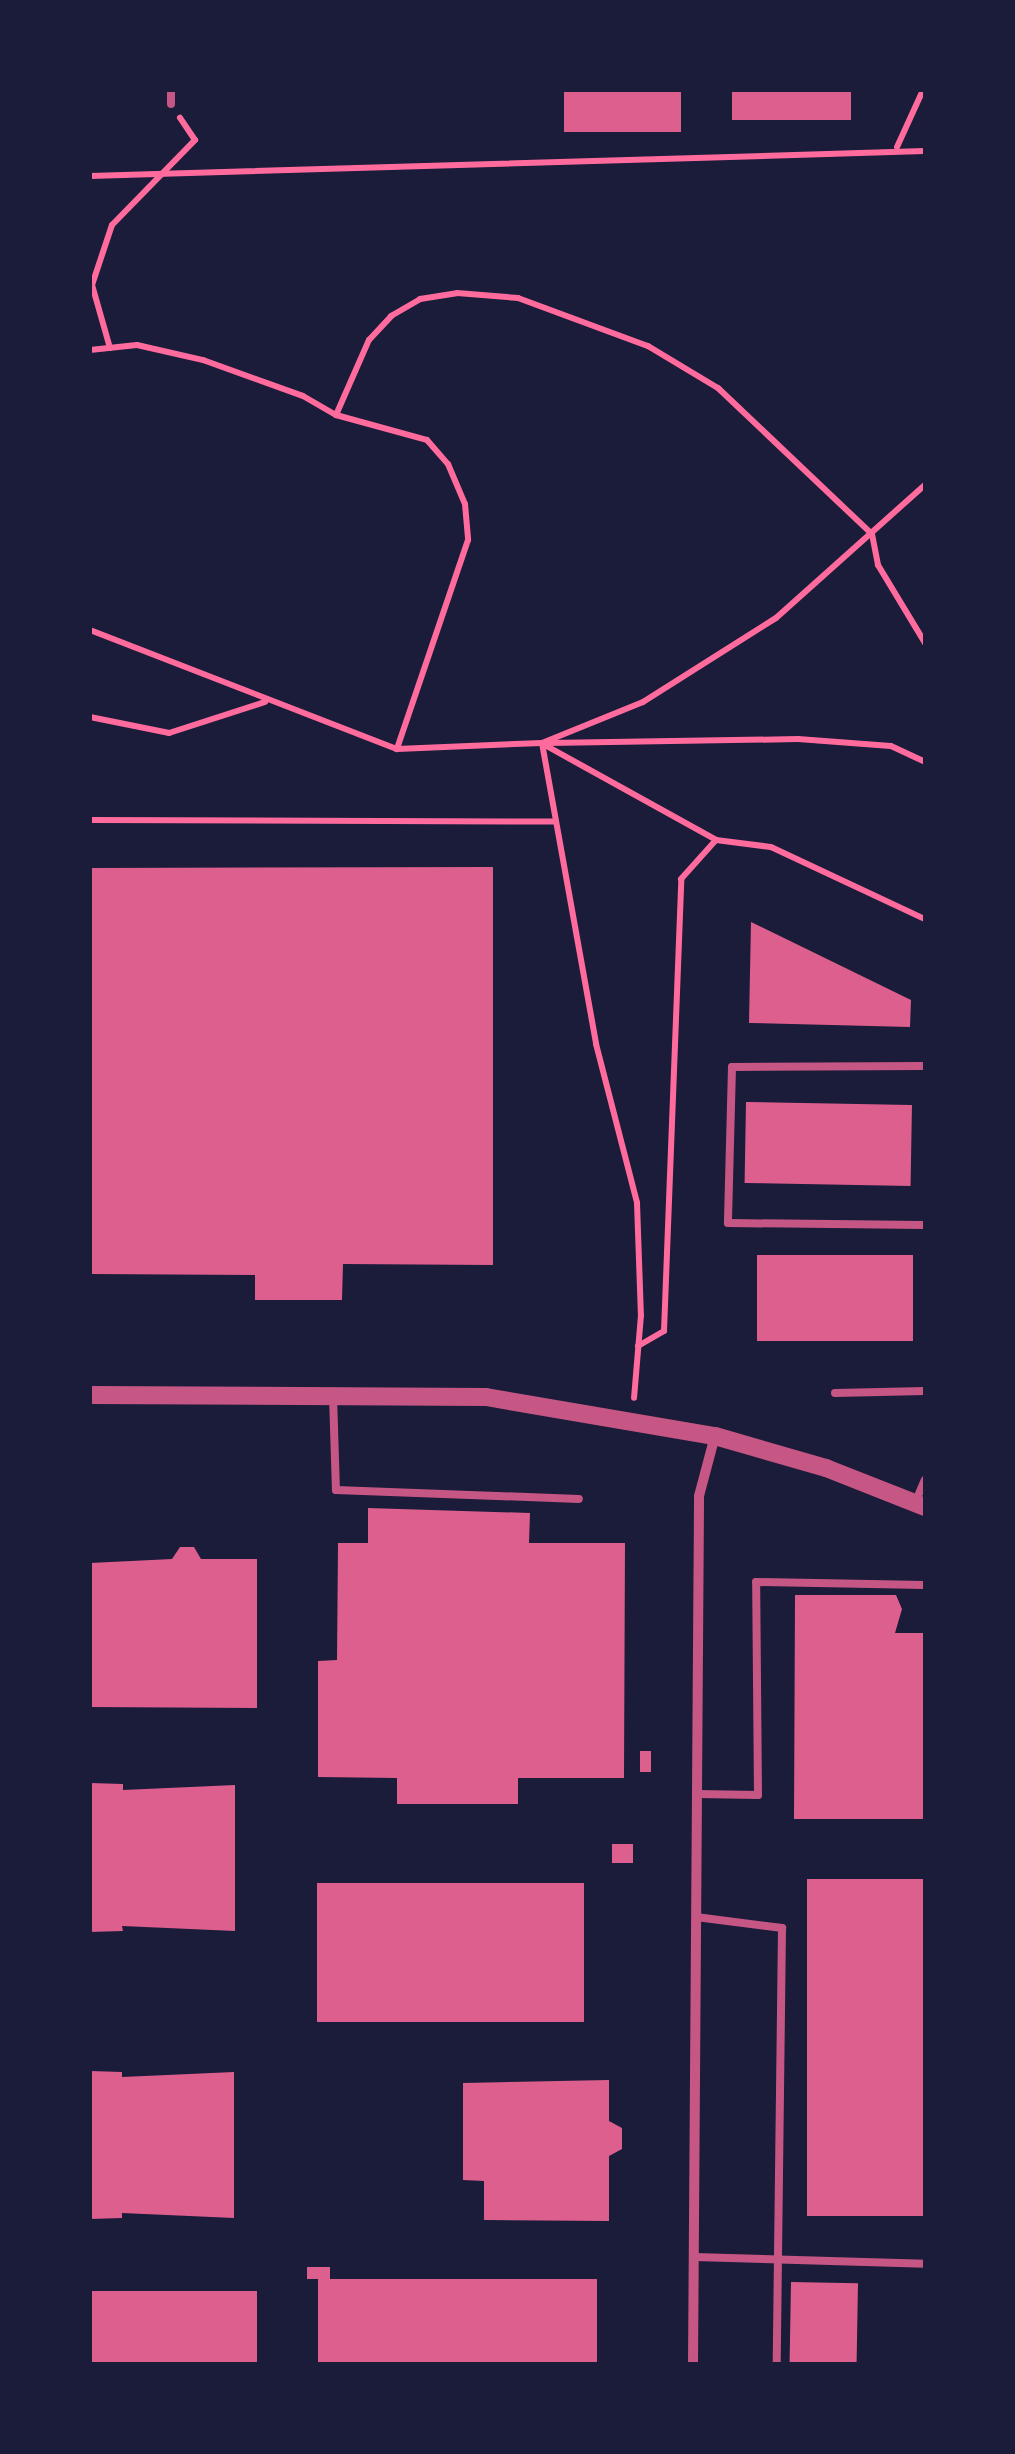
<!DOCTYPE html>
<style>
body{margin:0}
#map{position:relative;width:1015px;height:2454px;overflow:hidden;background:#1b1b3a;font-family:Mulish,sans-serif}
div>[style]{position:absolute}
.building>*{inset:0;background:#dd5f8e;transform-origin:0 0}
.path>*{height:6px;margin:-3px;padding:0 3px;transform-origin:3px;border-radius:3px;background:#ff6b9d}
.service>*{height:8px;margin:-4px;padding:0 4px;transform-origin:4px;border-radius:4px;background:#c65784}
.minor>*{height:10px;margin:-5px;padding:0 5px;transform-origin:5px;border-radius:5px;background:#c65784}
.tertiary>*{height:18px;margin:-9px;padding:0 9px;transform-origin:9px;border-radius:9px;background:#c65784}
span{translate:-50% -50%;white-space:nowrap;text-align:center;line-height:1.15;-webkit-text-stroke:8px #1b1b3a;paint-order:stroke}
.frame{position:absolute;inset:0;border:92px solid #1b1b3a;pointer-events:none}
</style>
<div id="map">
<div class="building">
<div style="left:564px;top:90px;width:117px;height:42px"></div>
<div style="left:732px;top:90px;width:119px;height:30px"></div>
<div style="clip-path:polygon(493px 867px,493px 1265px,343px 1264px,342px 1300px,255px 1300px,255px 1275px,90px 1274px,90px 868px)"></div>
<div style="clip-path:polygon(751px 922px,911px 1000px,910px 1027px,749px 1023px)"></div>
<div style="left:746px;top:1102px;width:166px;height:81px;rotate:1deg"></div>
<div style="left:757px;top:1255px;width:156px;height:86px"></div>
<div style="clip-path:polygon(368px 1508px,530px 1513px,529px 1543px,625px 1543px,624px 1778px,518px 1778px,518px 1804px,397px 1804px,397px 1778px,318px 1777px,318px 1661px,337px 1660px,338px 1543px,368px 1543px)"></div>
<div style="clip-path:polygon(180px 1547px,194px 1547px,201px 1559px,257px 1559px,257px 1708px,90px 1707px,90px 1563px,172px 1559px)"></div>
<div style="clip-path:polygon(795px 1595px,896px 1595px,902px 1609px,895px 1633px,925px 1633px,925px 1819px,794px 1819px)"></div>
<div style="left:640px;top:1751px;width:11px;height:21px"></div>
<div style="clip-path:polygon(90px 1783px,123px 1784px,123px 1790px,235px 1785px,235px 1931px,122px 1926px,123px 1931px,90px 1932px)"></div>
<div style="left:612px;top:1844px;width:21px;height:19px"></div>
<div style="left:807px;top:1879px;width:118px;height:337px"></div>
<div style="left:317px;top:1883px;width:267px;height:139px"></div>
<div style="clip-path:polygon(90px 2071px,122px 2072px,122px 2077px,234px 2072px,234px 2218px,122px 2213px,122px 2218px,90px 2219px)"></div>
<div style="clip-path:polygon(609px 2080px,609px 2121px,622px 2128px,622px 2149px,609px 2156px,609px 2221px,484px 2220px,484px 2181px,463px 2180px,463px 2083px)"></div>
<div style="clip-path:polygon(307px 2267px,330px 2267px,330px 2279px,597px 2279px,597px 2364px,318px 2364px,318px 2279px,307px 2279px)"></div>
<div style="left:791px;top:2282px;width:67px;height:82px;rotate:1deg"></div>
<div style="left:90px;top:2291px;width:167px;height:73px"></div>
</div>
<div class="path">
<div style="left:897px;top:147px;width:63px;rotate:-65.5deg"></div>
<div style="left:90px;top:176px;width:835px;rotate:-1.71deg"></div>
<div style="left:110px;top:348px;width:66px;rotate:-105.9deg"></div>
<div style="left:92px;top:285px;width:63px;rotate:-71.6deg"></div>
<div style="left:112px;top:225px;width:119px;rotate:-45.7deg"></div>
<div style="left:195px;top:140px;width:27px;rotate:-124deg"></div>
<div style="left:90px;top:350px;width:47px;rotate:-6.1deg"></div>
<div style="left:137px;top:345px;width:68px;rotate:12.8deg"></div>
<div style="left:203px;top:360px;width:106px;rotate:19.8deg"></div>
<div style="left:303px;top:396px;width:38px;rotate:30deg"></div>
<div style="left:336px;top:415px;width:82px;rotate:-66.3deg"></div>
<div style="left:369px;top:340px;width:33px;rotate:-47deg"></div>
<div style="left:391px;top:316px;width:34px;rotate:-30deg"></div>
<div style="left:420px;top:299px;width:37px;rotate:-9deg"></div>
<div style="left:457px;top:293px;width:61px;rotate:4.7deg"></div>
<div style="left:518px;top:298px;width:139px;rotate:20.3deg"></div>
<div style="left:648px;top:346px;width:82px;rotate:31deg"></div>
<div style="left:718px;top:388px;width:212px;rotate:43.5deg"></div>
<div style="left:872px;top:534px;width:32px;rotate:79deg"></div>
<div style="left:878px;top:565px;width:91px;rotate:58.9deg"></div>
<div style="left:336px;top:415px;width:94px;rotate:15.4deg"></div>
<div style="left:427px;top:440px;width:32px;rotate:49deg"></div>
<div style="left:448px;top:464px;width:43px;rotate:67deg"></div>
<div style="left:465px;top:504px;width:36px;rotate:85deg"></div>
<div style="left:468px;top:540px;width:221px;rotate:108.8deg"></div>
<div style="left:90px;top:630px;width:329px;rotate:21.2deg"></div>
<div style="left:397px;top:749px;width:145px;rotate:-2.4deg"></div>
<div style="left:542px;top:743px;width:109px;rotate:-22.1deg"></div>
<div style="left:643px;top:702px;width:157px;rotate:-32.3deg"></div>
<div style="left:776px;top:618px;width:200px;rotate:-41.8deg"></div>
<div style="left:90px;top:717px;width:81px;rotate:11.4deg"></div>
<div style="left:169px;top:733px;width:101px;rotate:-17.9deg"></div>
<div style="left:542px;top:743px;width:306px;rotate:79.8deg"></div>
<div style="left:596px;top:1044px;width:164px;rotate:75.5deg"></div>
<div style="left:637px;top:1203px;width:112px;rotate:88deg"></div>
<div style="left:641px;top:1315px;width:83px;rotate:94.8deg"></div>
<div style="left:548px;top:743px;width:250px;rotate:-0.9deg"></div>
<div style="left:798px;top:739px;width:93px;rotate:4.3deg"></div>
<div style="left:891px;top:746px;width:38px;rotate:25deg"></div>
<div style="left:543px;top:744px;width:198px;rotate:29deg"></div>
<div style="left:90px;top:820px;width:464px;rotate:0.2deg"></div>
<div style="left:638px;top:1346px;width:30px;rotate:-30deg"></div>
<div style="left:664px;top:1331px;width:452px;rotate:-87.8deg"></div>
<div style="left:681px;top:879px;width:52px;rotate:-48.1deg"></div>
<div style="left:716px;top:840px;width:55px;rotate:7.3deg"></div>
<div style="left:771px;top:847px;width:170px;rotate:25.1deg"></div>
</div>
<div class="service">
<div style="left:171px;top:90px;width:14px;rotate:90deg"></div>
<div style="left:925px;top:1066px;width:193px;rotate:179.7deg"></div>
<div style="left:732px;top:1067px;width:156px;rotate:91.5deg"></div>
<div style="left:728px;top:1223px;width:197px;rotate:0.6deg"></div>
<div style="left:835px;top:1393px;width:90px;rotate:-1.3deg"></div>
<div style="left:333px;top:1396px;width:94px;rotate:88.2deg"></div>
<div style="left:336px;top:1490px;width:243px;rotate:2.1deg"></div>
<div style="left:915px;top:1503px;width:25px;rotate:-67deg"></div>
<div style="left:697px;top:1794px;width:61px;rotate:0.9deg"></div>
<div style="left:758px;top:1795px;width:213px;rotate:-90.5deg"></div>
<div style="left:756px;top:1582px;width:169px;rotate:1deg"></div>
<div style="left:696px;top:1917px;width:87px;rotate:7.3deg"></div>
<div style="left:782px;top:1928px;width:436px;rotate:90.7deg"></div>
<div style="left:694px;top:2257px;width:231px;rotate:1.7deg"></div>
</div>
<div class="minor">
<div style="left:693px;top:2364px;width:868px;rotate:-89.6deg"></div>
<div style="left:699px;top:1496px;width:62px;rotate:-75.1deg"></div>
</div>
<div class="tertiary">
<div style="left:90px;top:1395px;width:396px;rotate:0.3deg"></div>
<div style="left:486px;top:1397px;width:232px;rotate:9.7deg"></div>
<div style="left:715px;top:1436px;width:116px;rotate:16.1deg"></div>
<div style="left:826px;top:1468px;width:106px;rotate:21.5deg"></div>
</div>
<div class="frame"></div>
</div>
